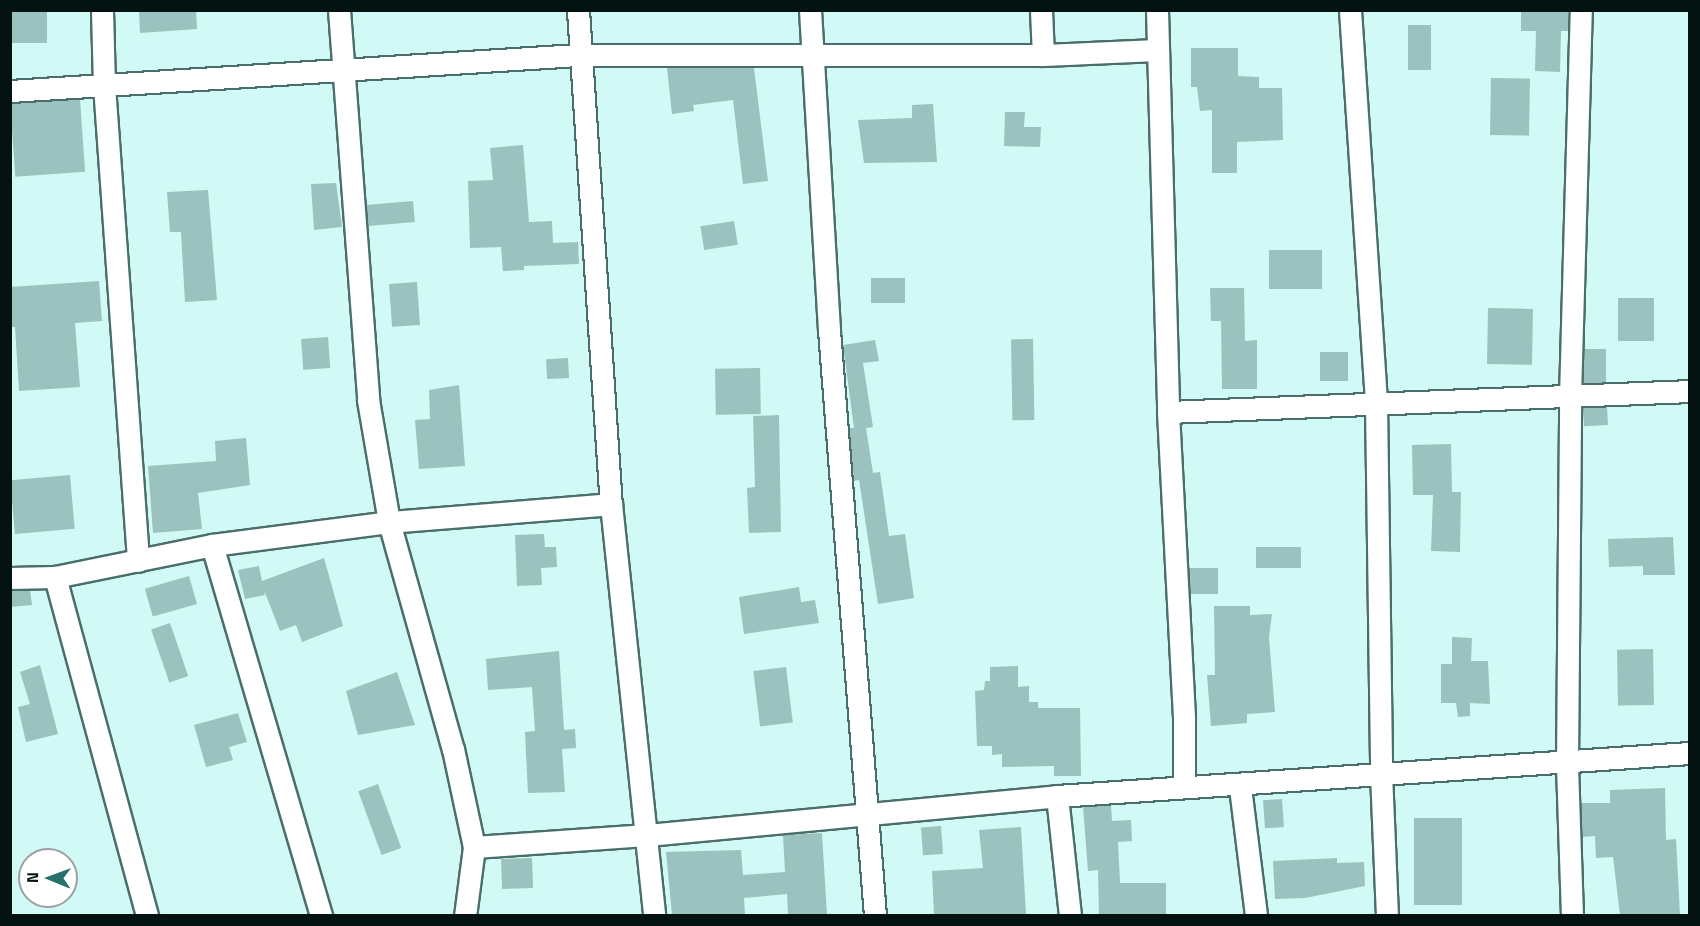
<!DOCTYPE html>
<style>
body{margin:0}
#map{position:relative;width:1700px;height:926px;overflow:hidden;background:#d1f9f5;font-family:"Titillium Web",sans-serif}
div>[style]{position:absolute}
.building>*{inset:0;background:#9bc2be;transform-origin:0 0}
.roads{filter:drop-shadow(2px 0 #4a6e6b) drop-shadow(-2px 0 #4a6e6b) drop-shadow(0 2px #4a6e6b) drop-shadow(0 -2px #4a6e6b)}
.minor>*{height:21px;margin:-10.5px;padding:0 10.5px;transform-origin:10.5px;border-radius:10.5px;background:#fff}
span{translate:-50% -50%;white-space:nowrap;text-align:center;line-height:1.15;-webkit-text-stroke:4.5px #fff;paint-order:stroke}
.frame{position:absolute;inset:0;border:12px solid #041211;pointer-events:none}
.north{position:absolute;left:18px;top:848px;width:60px;height:60px;box-sizing:border-box;background:#fff;border:2px solid #9ba0a0;border-radius:50%;rotate:271deg;font-size:16px;font-weight:700;line-height:24px;text-align:center;color:#041211}
.north::after{content:'';display:block;margin:auto;width:21px;height:27px;background:#27716d;clip-path:polygon(50% 0,100% 100%,50% 72%,0 100%)}
</style>
<div id="map">
<div class="building">
<div style="left:10px;top:10px;width:37px;height:33px"></div>
<div style="clip-path:polygon(139px 10px,196px 10px,197px 29px,140px 33px)"></div>
<div style="clip-path:polygon(1521px 10px,1568px 10px,1568px 31px,1561px 31px,1560px 72px,1535px 71px,1536px 31px,1521px 31px)"></div>
<div style="left:1408px;top:25px;width:23px;height:45px"></div>
<div style="clip-path:polygon(1191px 48px,1238px 48px,1238px 76px,1259px 77px,1259px 88px,1282px 88px,1283px 140px,1237px 142px,1237px 173px,1212px 173px,1212px 110px,1200px 111px,1197px 87px,1191px 87px)"></div>
<div style="clip-path:polygon(667px 68px,754px 68px,768px 181px,743px 184px,733px 100px,693px 105px,694px 111px,672px 114px)"></div>
<div style="left:1491px;top:78px;width:39px;height:57px;rotate:1deg"></div>
<div style="left:80px;top:99px;width:73px;height:70px;rotate:86deg"></div>
<div style="clip-path:polygon(933px 104px,937px 162px,864px 163px,858px 120px,912px 118px,912px 105px)"></div>
<div style="clip-path:polygon(1005px 112px,1025px 112px,1024px 127px,1041px 127px,1040px 147px,1004px 146px)"></div>
<div style="clip-path:polygon(523px 145px,529px 222px,552px 221px,553px 243px,578px 242px,579px 264px,524px 266px,524px 270px,503px 271px,501px 247px,470px 248px,468px 181px,493px 180px,490px 148px)"></div>
<div style="clip-path:polygon(336px 183px,342px 227px,314px 230px,311px 184px)"></div>
<div style="clip-path:polygon(208px 190px,217px 300px,185px 302px,181px 232px,170px 232px,167px 192px)"></div>
<div style="left:413px;top:201px;width:21px;height:47px;rotate:85deg"></div>
<div style="left:734px;top:221px;width:24px;height:34px;rotate:81deg"></div>
<div style="left:1269px;top:250px;width:53px;height:39px"></div>
<div style="left:871px;top:278px;width:34px;height:25px"></div>
<div style="clip-path:polygon(99px 281px,102px 321px,75px 323px,80px 387px,19px 391px,15px 327px,10px 327px,10px 287px)"></div>
<div style="left:417px;top:282px;width:43px;height:28px;rotate:86deg"></div>
<div style="clip-path:polygon(1210px 288px,1244px 288px,1245px 341px,1257px 340px,1257px 389px,1222px 389px,1221px 321px,1211px 321px)"></div>
<div style="left:1618px;top:298px;width:36px;height:43px"></div>
<div style="left:1488px;top:308px;width:45px;height:56px;rotate:1deg"></div>
<div style="left:328px;top:337px;width:31px;height:27px;rotate:86deg"></div>
<div style="left:1033px;top:339px;width:81px;height:22px;rotate:89deg"></div>
<div style="clip-path:polygon(875px 340px,879px 361px,863px 363px,873px 427px,866px 428px,873px 473px,880px 472px,889px 536px,905px 534px,914px 598px,878px 604px,859px 480px,854px 481px,849px 428px,854px 428px,843px 345px)"></div>
<div style="left:1584px;top:349px;width:22px;height:34px"></div>
<div style="left:1320px;top:352px;width:28px;height:29px"></div>
<div style="left:568px;top:358px;width:20px;height:22px;rotate:87deg"></div>
<div style="left:760px;top:368px;width:46px;height:45px;rotate:89deg"></div>
<div style="clip-path:polygon(459px 385px,465px 466px,419px 469px,415px 420px,430px 419px,429px 390px)"></div>
<div style="left:1607px;top:407px;width:18px;height:24px;rotate:87deg"></div>
<div style="clip-path:polygon(779px 415px,781px 532px,749px 533px,747px 488px,755px 487px,753px 416px)"></div>
<div style="clip-path:polygon(246px 438px,250px 485px,198px 493px,202px 529px,153px 533px,148px 466px,216px 461px,215px 441px)"></div>
<div style="clip-path:polygon(1451px 444px,1452px 492px,1461px 492px,1460px 552px,1431px 551px,1433px 495px,1413px 495px,1412px 445px)"></div>
<div style="left:70px;top:475px;width:54px;height:60px;rotate:85deg"></div>
<div style="clip-path:polygon(544px 534px,545px 547px,556px 547px,557px 567px,541px 568px,542px 585px,517px 586px,515px 535px)"></div>
<div style="clip-path:polygon(1673px 537px,1675px 575px,1643px 575px,1643px 566px,1609px 567px,1608px 539px)"></div>
<div style="left:1256px;top:547px;width:45px;height:21px"></div>
<div style="clip-path:polygon(324px 558px,343px 626px,302px 642px,296px 625px,280px 631px,264px 590px,265px 595px,245px 599px,238px 570px,259px 566px,262px 581px)"></div>
<div style="left:1189px;top:568px;width:29px;height:26px"></div>
<div style="left:189px;top:576px;width:29px;height:46px;rotate:74deg"></div>
<div style="clip-path:polygon(799px 587px,801px 602px,815px 600px,819px 623px,744px 634px,739px 597px)"></div>
<div style="clip-path:polygon(30px 590px,32px 605px,10px 607px,10px 591px)"></div>
<div style="clip-path:polygon(1214px 606px,1250px 606px,1250px 615px,1272px 614px,1269px 637px,1275px 712px,1247px 714px,1247px 723px,1211px 726px,1207px 675px,1215px 675px)"></div>
<div style="left:170px;top:623px;width:56px;height:20px;rotate:71deg"></div>
<div style="clip-path:polygon(1452px 637px,1472px 638px,1471px 661px,1488px 661px,1490px 704px,1470px 703px,1470px 716px,1458px 717px,1456px 703px,1441px 703px,1441px 664px,1452px 664px)"></div>
<div style="left:1653px;top:649px;width:56px;height:36px;rotate:89deg"></div>
<div style="clip-path:polygon(559px 651px,564px 730px,575px 729px,576px 748px,562px 749px,565px 792px,528px 793px,525px 732px,535px 731px,532px 687px,488px 690px,486px 659px)"></div>
<div style="clip-path:polygon(40px 665px,58px 734px,26px 742px,18px 707px,30px 704px,20px 672px)"></div>
<div style="clip-path:polygon(1018px 666px,1018px 687px,1029px 686px,1029px 702px,1038px 702px,1038px 708px,1080px 708px,1081px 776px,1054px 776px,1054px 766px,1002px 767px,1002px 754px,992px 755px,992px 746px,977px 746px,975px 691px,984px 690px,985px 681px,990px 681px,990px 667px)"></div>
<div style="left:786px;top:667px;width:56px;height:33px;rotate:83deg"></div>
<div style="clip-path:polygon(397px 672px,415px 725px,358px 735px,346px 691px)"></div>
<div style="clip-path:polygon(238px 713px,247px 742px,229px 747px,233px 760px,206px 767px,194px 725px)"></div>
<div style="left:378px;top:784px;width:68px;height:21px;rotate:70deg"></div>
<div style="clip-path:polygon(1665px 788px,1666px 840px,1676px 839px,1680px 915px,1620px 915px,1613px 857px,1596px 858px,1595px 836px,1582px 837px,1581px 803px,1610px 803px,1610px 790px)"></div>
<div style="left:1282px;top:799px;width:28px;height:19px;rotate:86deg"></div>
<div style="clip-path:polygon(1111px 805px,1112px 821px,1131px 820px,1132px 841px,1118px 842px,1120px 883px,1166px 883px,1166px 915px,1099px 915px,1098px 870px,1088px 871px,1083px 807px)"></div>
<div style="left:1414px;top:818px;width:48px;height:87px"></div>
<div style="left:941px;top:826px;width:28px;height:20px;rotate:86deg"></div>
<div style="clip-path:polygon(1021px 827px,1026px 915px,934px 915px,932px 871px,983px 868px,979px 830px)"></div>
<div style="clip-path:polygon(822px 833px,827px 915px,788px 915px,787px 894px,744px 898px,745px 915px,672px 915px,666px 852px,741px 850px,743px 875px,785px 872px,783px 835px)"></div>
<div style="left:532px;top:858px;width:30px;height:31px;rotate:88deg"></div>
<div style="clip-path:polygon(1337px 858px,1337px 863px,1364px 862px,1365px 886px,1305px 898px,1275px 899px,1273px 861px)"></div>
</div>
<div class="roads">
<div class="minor">
<div style="left:102px;top:10px;width:75px;rotate:88.5deg"></div>
<div style="left:104px;top:85px;width:477px;rotate:85.9deg"></div>
<div style="left:339px;top:10px;width:391px;rotate:85.7deg"></div>
<div style="left:368px;top:400px;width:124px;rotate:80.2deg"></div>
<div style="left:389px;top:522px;width:236px;rotate:74.3deg"></div>
<div style="left:453px;top:749px;width:100px;rotate:77.9deg"></div>
<div style="left:474px;top:847px;width:70px;rotate:97.4deg"></div>
<div style="left:578px;top:10px;width:495px;rotate:86.2deg"></div>
<div style="left:611px;top:504px;width:414px;rotate:84deg"></div>
<div style="left:810px;top:10px;width:321px;rotate:86.6deg"></div>
<div style="left:829px;top:330px;width:588px;rotate:85.51deg"></div>
<div style="left:1041px;top:10px;width:45px;rotate:87.5deg"></div>
<div style="left:1157px;top:10px;width:402px;rotate:88.4deg"></div>
<div style="left:1168px;top:412px;width:305px;rotate:87deg"></div>
<div style="left:1184px;top:717px;width:70px;rotate:90deg"></div>
<div style="left:1350px;top:10px;width:393px;rotate:86.2deg"></div>
<div style="left:1376px;top:402px;width:371px;rotate:89.2deg"></div>
<div style="left:1381px;top:773px;width:143px;rotate:87.6deg"></div>
<div style="left:10px;top:91px;width:569px;rotate:-3.63deg"></div>
<div style="left:578px;top:55px;width:465px"></div>
<div style="left:1043px;top:55px;width:114px;rotate:-2.5deg"></div>
<div style="left:1168px;top:412px;width:522px;rotate:-2.3deg"></div>
<div style="left:212px;top:545px;width:387px;rotate:73.6deg"></div>
<div style="left:55px;top:577px;width:351px;rotate:74.8deg"></div>
<div style="left:10px;top:578px;width:45px;rotate:-1.3deg"></div>
<div style="left:55px;top:577px;width:160px;rotate:-11.5deg"></div>
<div style="left:212px;top:545px;width:178px;rotate:-7.4deg"></div>
<div style="left:389px;top:522px;width:223px;rotate:-4.6deg"></div>
<div style="left:1240px;top:787px;width:130px;rotate:82.9deg"></div>
<div style="left:1057px;top:796px;width:121px;rotate:83.8deg"></div>
<div style="left:474px;top:847px;width:173px;rotate:-4deg"></div>
<div style="left:647px;top:835px;width:412px;rotate:-5.4deg"></div>
<div style="left:1057px;top:796px;width:634px;rotate:-3.89deg"></div>
<div style="left:1572px;top:916px;width:152px;rotate:-91.9deg"></div>
<div style="left:1567px;top:764px;width:367px;rotate:-89.5deg"></div>
<div style="left:1570px;top:397px;width:387px;rotate:-88.4deg"></div>
</div>
</div>
<div class="frame"></div>
<div class="north">N</div>
</div>
